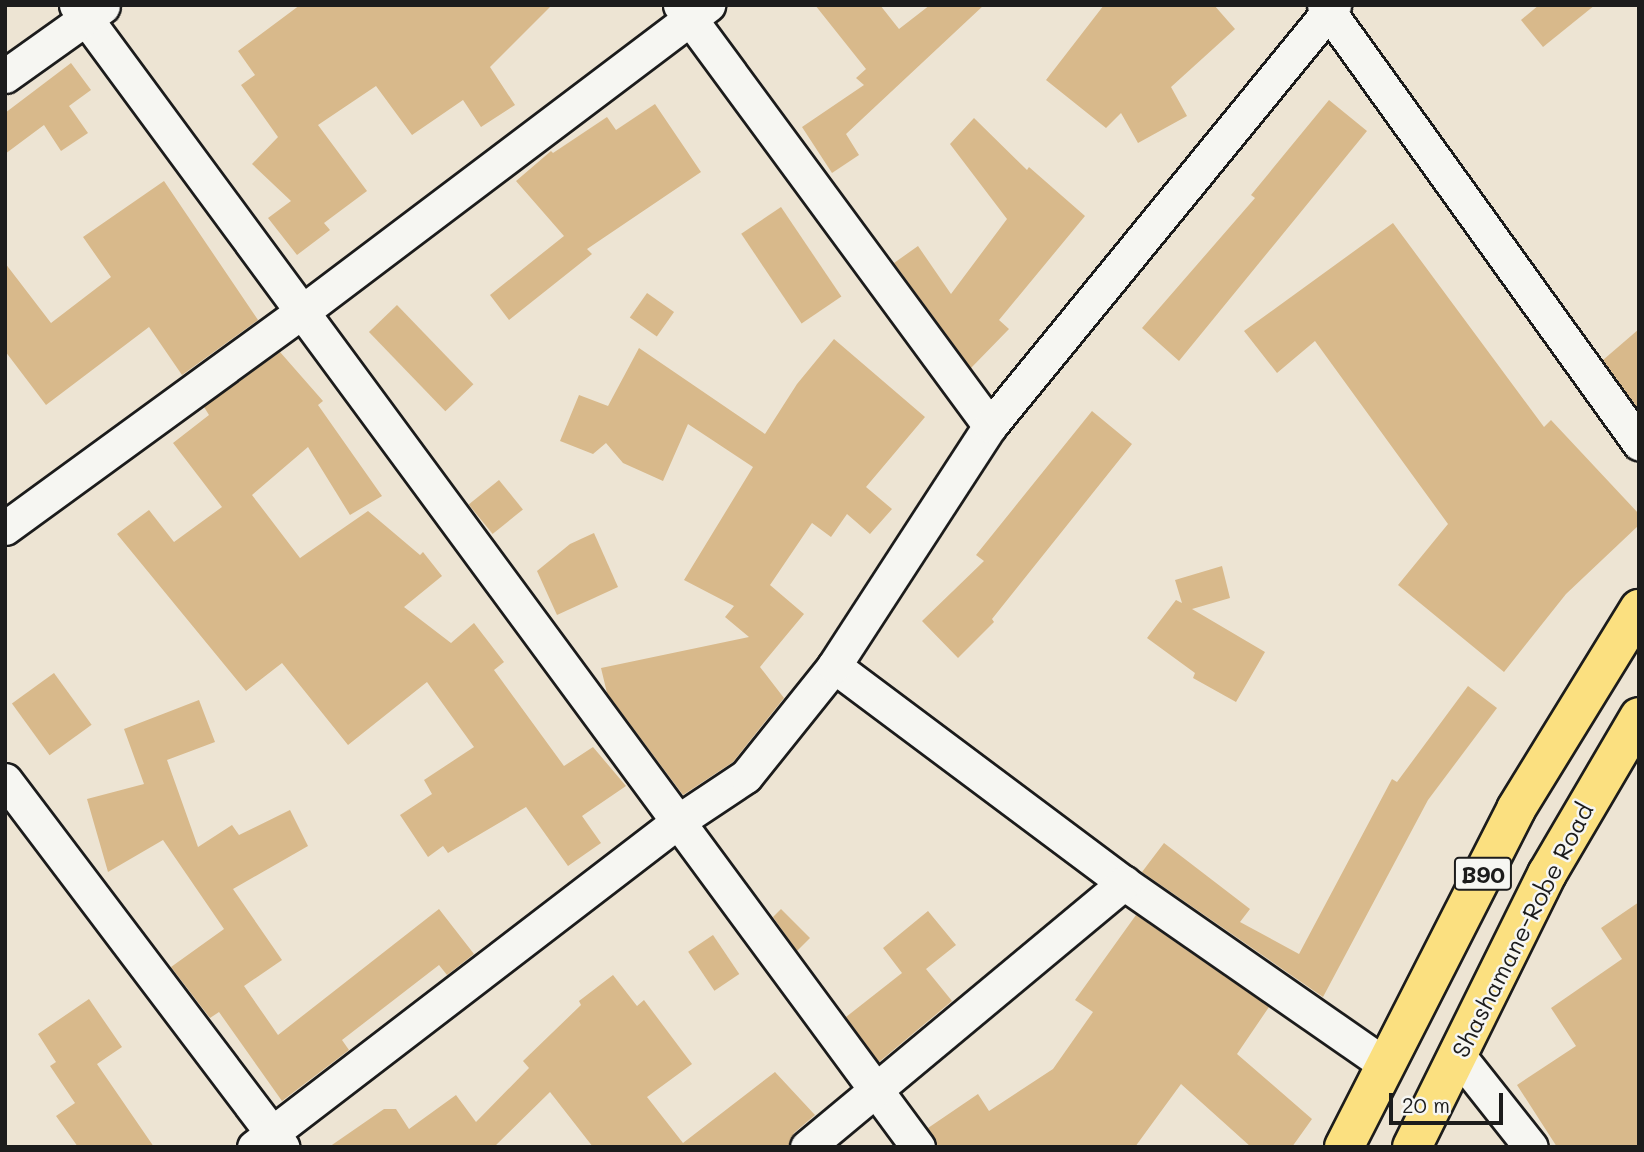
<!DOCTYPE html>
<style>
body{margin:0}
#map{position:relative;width:1644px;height:1152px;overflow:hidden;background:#ede4d3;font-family:Mali,sans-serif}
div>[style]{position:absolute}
.building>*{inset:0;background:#d8b98b;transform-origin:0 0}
.roads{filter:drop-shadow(2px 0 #1c1c1c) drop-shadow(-2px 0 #1c1c1c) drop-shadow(0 2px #1c1c1c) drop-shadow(0 -2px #1c1c1c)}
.street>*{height:33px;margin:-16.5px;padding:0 16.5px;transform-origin:16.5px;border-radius:16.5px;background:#f6f6f2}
.primary>*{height:38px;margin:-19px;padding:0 19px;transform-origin:19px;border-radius:19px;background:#fbe080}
span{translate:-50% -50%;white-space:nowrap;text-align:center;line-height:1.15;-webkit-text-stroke:5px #f6f6f2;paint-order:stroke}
.shield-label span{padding:2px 5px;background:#f6f6f2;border:2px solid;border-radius:5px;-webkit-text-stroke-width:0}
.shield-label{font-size:23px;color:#1c1c1c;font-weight:700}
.street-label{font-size:24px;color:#1c1c1c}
.frame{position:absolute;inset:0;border:7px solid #1c1c1c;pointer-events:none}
.scale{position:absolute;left:1389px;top:1093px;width:114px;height:32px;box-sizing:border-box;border:4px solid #1c1c1c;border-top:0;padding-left:9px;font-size:21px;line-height:24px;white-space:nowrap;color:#1c1c1c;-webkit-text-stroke:5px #f6f6f2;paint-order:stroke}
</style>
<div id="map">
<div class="building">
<div style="clip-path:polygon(300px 5px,552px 5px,490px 67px,515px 105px,481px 127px,463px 100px,412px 135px,376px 86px,318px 125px,367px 191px,324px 223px,330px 230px,297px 255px,268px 218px,291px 201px,252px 164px,278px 137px,241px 85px,255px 75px,238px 51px)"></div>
<div style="clip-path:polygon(815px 5px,880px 5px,899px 29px,930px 5px,984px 5px,846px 134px,859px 155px,832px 173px,802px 127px,864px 85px,856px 78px,866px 69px)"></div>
<div style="clip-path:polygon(1104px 5px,1214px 5px,1235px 29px,1171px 87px,1187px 116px,1138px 143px,1121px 113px,1106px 128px,1046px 80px)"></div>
<div style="clip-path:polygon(1539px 5px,1595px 5px,1543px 47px,1521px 20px)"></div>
<div style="clip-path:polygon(71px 63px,91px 90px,69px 106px,88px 133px,61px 151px,44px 125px,5px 154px,5px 113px)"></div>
<div style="clip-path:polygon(1329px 100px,1367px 131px,1179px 361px,1142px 328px,1255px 198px,1251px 195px)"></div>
<div style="clip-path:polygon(655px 104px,701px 172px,587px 249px,592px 254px,509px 320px,490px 295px,564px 236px,516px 181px,551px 151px,553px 153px,607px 117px,616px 130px)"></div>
<div style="clip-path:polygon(974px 118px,1027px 170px,1029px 167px,1085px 216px,999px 320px,1009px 329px,971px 368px,894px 263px,918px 246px,951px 294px,1007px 219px,950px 144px)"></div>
<div style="clip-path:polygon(164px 181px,258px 320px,182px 375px,149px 327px,46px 405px,5px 351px,5px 263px,51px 323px,111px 277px,83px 237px)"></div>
<div style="left:781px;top:207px;width:108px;height:48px;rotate:56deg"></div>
<div style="clip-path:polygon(1393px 223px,1544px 427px,1551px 420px,1639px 514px,1639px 525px,1566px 594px,1504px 672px,1398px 585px,1448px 524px,1315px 341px,1277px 373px,1244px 331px)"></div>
<div style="left:647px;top:293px;width:33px;height:30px;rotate:35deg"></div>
<div style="left:397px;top:305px;width:110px;height:39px;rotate:46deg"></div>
<div style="clip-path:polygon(1639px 329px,1639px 410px,1603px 360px)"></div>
<div style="clip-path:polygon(834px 339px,925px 417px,866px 487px,892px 509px,870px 534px,847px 514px,831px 537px,812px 523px,770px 585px,804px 614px,760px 667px,784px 698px,733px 762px,683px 795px,607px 693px,601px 668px,749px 637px,725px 617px,734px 606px,684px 580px,753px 467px,688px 424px,663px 481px,623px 463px,606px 443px,593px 454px,560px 441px,579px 395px,608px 406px,639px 348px,765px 434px,797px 384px)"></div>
<div style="clip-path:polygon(280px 352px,323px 401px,318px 405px,382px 496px,350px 515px,308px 447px,252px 495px,300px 558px,368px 511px,420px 555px,423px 552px,442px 576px,404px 607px,451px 643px,474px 623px,504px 662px,494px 670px,564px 766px,593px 747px,626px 786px,582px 816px,601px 843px,568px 866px,526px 807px,448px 853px,443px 846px,428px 857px,400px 815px,432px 794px,424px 780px,474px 747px,427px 682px,348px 745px,282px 663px,246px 691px,117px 534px,149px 510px,174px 542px,222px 507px,173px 443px,209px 415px,204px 407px)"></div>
<div style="clip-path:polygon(1092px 411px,1132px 444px,992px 619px,994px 622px,958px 658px,922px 621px,984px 561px,976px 555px)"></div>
<div style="left:499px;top:480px;width:38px;height:39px;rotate:51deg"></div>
<div style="clip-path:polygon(594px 533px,618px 587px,557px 615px,537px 571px,570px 544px)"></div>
<div style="clip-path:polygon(1222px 566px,1230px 598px,1192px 609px,1265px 652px,1236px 702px,1193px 678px,1195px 673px,1147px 638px,1176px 600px,1182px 603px,1175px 580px)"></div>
<div style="left:54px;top:673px;width:64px;height:52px;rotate:54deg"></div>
<div style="clip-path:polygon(1468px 686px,1497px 708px,1428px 800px,1323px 997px,1142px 872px,1164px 843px,1250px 909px,1240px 922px,1299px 954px,1392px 779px,1397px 782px)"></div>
<div style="clip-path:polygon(199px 700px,215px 742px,167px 760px,198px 847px,232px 825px,239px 835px,290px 810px,308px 846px,233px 889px,282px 960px,244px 986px,278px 1035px,439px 909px,474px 954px,447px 975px,439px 965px,342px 1040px,349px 1050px,282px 1101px,219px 1012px,210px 1018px,171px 967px,224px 929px,163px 840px,108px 872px,87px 799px,144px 784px,124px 729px)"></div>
<div style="clip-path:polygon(1639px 902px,1639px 1147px,1557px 1147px,1517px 1085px,1576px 1046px,1551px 1008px,1622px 959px,1601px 928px)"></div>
<div style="clip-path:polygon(781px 909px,810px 938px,797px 951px,773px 917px)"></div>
<div style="clip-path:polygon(928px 911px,956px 945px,926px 969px,952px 1001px,879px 1062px,846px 1017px,902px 973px,883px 948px)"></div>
<div style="clip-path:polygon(1136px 915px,1269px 1007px,1237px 1054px,1312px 1119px,1292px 1147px,1251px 1147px,1181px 1084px,1135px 1147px,937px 1147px,928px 1128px,978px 1094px,989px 1111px,1053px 1069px,1093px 1012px,1075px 1000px)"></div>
<div style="left:713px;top:935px;width:47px;height:30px;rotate:56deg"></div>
<div style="clip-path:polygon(613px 975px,637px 1006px,644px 1000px,692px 1064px,647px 1097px,683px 1143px,775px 1072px,815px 1115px,794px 1133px,788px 1147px,593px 1147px,550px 1092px,494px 1147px,329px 1147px,384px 1109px,396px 1109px,409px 1129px,456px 1095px,476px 1122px,529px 1068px,523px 1061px,581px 1005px,579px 1001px)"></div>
<div style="clip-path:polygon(89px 999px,122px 1047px,97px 1064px,154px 1147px,78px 1147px,56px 1116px,75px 1103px,50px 1066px,56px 1062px,38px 1034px)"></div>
</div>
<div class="roads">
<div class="street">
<div style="left:76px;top:5px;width:1419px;rotate:53.6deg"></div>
<div style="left:680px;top:5px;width:523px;rotate:53.63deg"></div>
<div style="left:1324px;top:5px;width:540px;rotate:54.28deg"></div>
<div style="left:5px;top:76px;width:120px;rotate:-35.5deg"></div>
<div style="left:5px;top:528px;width:369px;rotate:-36.1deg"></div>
<div style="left:303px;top:311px;width:508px;rotate:-37.07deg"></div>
<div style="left:834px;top:666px;width:362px;rotate:36.8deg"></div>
<div style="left:1124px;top:883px;width:319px;rotate:34.8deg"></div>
<div style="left:5px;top:780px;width:460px;rotate:52.9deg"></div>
<div style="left:1458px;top:1055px;width:117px;rotate:51.6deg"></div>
<div style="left:254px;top:1147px;width:537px;rotate:-37.51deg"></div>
<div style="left:680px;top:820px;width:79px;rotate:-33.7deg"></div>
<div style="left:746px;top:776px;width:141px;rotate:-51.3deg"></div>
<div style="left:834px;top:666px;width:286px;rotate:-57deg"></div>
<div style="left:990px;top:426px;width:544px;rotate:-50.75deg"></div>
<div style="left:807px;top:1147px;width:413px;rotate:-39.8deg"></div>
</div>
<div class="primary">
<div style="left:1344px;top:1147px;width:379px;rotate:-63deg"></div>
<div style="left:1516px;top:809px;width:235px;rotate:-58.4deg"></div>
<div style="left:1412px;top:1147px;width:305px;rotate:-63.7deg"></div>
<div style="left:1547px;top:874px;width:182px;rotate:-59.6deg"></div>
</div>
</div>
<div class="shield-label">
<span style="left:1483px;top:874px">B90</span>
</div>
<div class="street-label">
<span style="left:1522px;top:930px;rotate:-63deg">Shashamane-Robe Road</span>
</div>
<div class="frame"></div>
<div class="scale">20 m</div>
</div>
